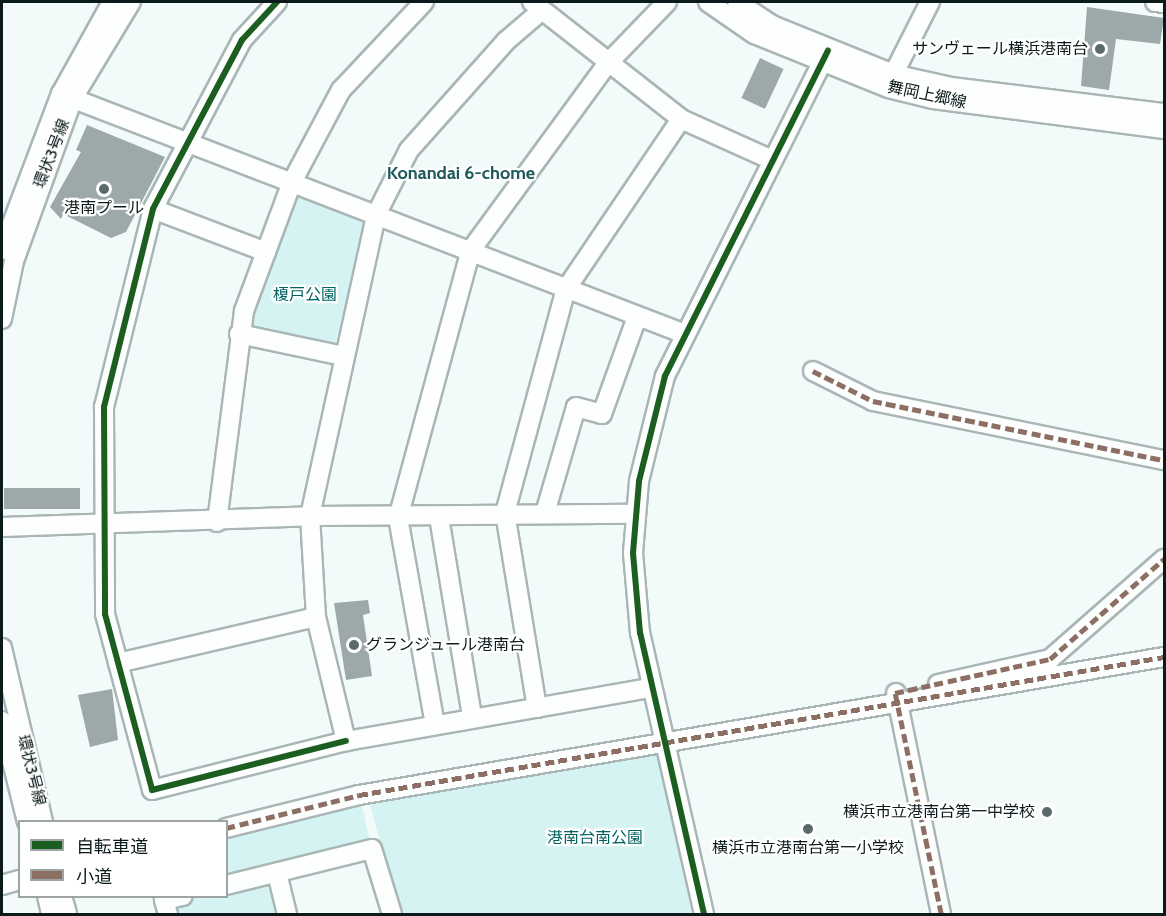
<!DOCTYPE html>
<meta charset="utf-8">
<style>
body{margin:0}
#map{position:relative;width:1166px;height:916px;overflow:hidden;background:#f2fbfa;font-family:Cabin,"Noto Sans JP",sans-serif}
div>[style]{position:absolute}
.green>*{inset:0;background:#d4f3f2}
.building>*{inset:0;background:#9da8a8;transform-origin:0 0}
.roads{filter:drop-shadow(2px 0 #aab6b6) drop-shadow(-2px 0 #aab6b6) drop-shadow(0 2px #aab6b6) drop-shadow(0 -2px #aab6b6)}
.minor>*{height:18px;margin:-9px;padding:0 9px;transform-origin:9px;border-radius:9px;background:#fdfefe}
.quiet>*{height:4.5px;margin-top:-2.25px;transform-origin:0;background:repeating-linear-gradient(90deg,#8d6e63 0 9px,transparent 0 13.5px)}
.cycleway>*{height:6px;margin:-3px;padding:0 3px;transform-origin:3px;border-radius:3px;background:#1b5e20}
.dots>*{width:16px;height:16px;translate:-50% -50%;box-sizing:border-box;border:3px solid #fff;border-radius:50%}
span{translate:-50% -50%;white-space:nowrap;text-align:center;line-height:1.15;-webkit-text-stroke:4.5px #fff;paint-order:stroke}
.poi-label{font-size:16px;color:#0b1b1b}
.right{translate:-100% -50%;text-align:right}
.left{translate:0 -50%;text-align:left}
.street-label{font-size:16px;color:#0b1b1b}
.park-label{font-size:16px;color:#016363}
.neighbourhood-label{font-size:18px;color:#1f5a5a;font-weight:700}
.frame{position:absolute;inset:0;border:3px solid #0b1b1b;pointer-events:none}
.legend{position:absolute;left:18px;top:820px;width:210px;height:78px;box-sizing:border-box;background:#fff;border:2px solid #9da4a4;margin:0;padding:8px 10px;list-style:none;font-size:18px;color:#0b1b1b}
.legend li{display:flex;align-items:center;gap:12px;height:30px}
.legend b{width:30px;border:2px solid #9da4a4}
</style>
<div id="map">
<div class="green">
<div style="clip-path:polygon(300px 195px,361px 219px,365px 225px,334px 349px,247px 326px,295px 198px)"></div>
<div style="clip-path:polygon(656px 748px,692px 914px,399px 914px,369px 800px)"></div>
<div style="clip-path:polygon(359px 795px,372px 849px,277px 873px,287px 914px,168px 914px,177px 896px,226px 896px,227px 828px)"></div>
</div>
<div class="building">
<div style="clip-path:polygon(1087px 7px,1164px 18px,1160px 44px,1116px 39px,1109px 90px,1081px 86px)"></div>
<div style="left:760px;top:58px;width:26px;height:44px;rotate:25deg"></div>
<div style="clip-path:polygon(87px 125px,165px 157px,126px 232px,111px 238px,63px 214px,61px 219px,50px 207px,81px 152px,76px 150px)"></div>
<div style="left:4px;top:488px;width:76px;height:21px"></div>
<div style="clip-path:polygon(368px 600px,370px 613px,363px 615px,372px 676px,346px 680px,334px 603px)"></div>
<div style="clip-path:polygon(112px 689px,118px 740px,90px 747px,78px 695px)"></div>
</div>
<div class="roads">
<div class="minor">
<div style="left:277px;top:2px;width:52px;rotate:132.6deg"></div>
<div style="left:242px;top:40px;width:191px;rotate:117.8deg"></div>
<div style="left:153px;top:209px;width:204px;rotate:103.9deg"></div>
<div style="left:104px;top:407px;width:207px;rotate:89.7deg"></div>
<div style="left:105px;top:614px;width:182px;rotate:75deg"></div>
<div style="left:152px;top:790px;width:200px;rotate:-14.2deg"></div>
<div style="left:532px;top:2px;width:189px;rotate:38.1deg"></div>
<div style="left:681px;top:119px;width:98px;rotate:24.2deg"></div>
<div style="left:708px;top:2px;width:56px;rotate:34.8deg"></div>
<div style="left:754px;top:34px;width:144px;rotate:21.9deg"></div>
<div style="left:888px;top:88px;width:46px;rotate:13.7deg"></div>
<div style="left:933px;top:99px;width:233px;rotate:7.4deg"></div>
<div style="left:737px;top:2px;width:42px;rotate:33.3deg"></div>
<div style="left:772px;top:25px;width:131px;rotate:22deg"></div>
<div style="left:893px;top:74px;width:59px;rotate:12.6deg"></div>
<div style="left:951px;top:87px;width:215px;rotate:7deg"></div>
<div style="left:1155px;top:2px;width:9px;rotate:6deg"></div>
<div style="left:889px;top:83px;width:91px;rotate:-63.2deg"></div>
<div style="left:61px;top:94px;width:669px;rotate:21.04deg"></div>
<div style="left:153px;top:209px;width:121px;rotate:20.8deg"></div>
<div style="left:2px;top:250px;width:167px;rotate:-69.3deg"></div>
<div style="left:61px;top:94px;width:105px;rotate:-61deg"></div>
<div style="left:2px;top:319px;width:59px;rotate:-78.3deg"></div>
<div style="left:14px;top:261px;width:173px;rotate:-70.1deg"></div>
<div style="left:73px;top:98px;width:112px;rotate:-58.9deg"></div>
<div style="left:239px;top:334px;width:106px;rotate:11.9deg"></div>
<div style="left:813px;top:371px;width:67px;rotate:26.6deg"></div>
<div style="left:873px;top:401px;width:297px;rotate:11.5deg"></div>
<div style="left:545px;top:513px;width:110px;rotate:-73.7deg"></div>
<div style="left:576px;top:407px;width:27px;rotate:15deg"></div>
<div style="left:602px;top:414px;width:103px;rotate:-70.2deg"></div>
<div style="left:439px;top:517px;width:203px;rotate:80.6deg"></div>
<div style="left:217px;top:522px;width:213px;rotate:-82.7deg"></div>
<div style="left:244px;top:311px;width:138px;rotate:-69.6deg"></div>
<div style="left:292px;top:182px;width:104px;rotate:-62deg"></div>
<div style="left:341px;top:90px;width:121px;rotate:-46.7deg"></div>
<div style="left:2px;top:527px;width:308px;rotate:-2deg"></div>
<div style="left:310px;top:516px;width:324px;rotate:-0.4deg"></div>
<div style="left:316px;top:617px;width:101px;rotate:-93.4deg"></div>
<div style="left:310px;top:516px;width:308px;rotate:-77.6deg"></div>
<div style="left:376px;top:215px;width:73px;rotate:-63.1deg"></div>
<div style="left:409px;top:150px;width:146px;rotate:-48.3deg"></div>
<div style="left:506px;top:41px;width:45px;rotate:-40.5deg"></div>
<div style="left:2px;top:648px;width:179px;rotate:76.7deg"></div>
<div style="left:118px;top:663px;width:203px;rotate:-13.1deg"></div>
<div style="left:316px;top:617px;width:128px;rotate:76.4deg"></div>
<div style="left:346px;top:741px;width:310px;rotate:-9.9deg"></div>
<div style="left:938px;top:684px;width:115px;rotate:-12.6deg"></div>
<div style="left:1050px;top:659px;width:152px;rotate:-41.3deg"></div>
<div style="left:896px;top:693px;width:226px;rotate:78.5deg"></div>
<div style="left:537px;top:708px;width:198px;rotate:-99.3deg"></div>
<div style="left:505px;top:513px;width:232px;rotate:-74.8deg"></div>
<div style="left:566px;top:289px;width:205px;rotate:-55.9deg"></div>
<div style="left:2px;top:721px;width:104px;rotate:76.1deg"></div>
<div style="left:435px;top:725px;width:210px;rotate:-100.1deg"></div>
<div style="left:398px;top:518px;width:278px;rotate:-74.8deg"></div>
<div style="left:471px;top:250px;width:232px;rotate:-53.8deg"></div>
<div style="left:608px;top:63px;width:85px;rotate:-46deg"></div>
<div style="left:226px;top:828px;width:137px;rotate:-13.9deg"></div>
<div style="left:359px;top:795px;width:817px;rotate:-9.73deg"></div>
<div style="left:277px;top:873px;width:42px;rotate:76.3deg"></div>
<div style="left:2px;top:885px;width:19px;rotate:-16deg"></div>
<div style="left:226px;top:885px;width:150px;rotate:-13.9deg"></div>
<div style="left:372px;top:849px;width:68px;rotate:72.9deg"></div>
<div style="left:47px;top:896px;width:18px;rotate:77deg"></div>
<div style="left:62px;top:896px;width:19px;rotate:74deg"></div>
<div style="left:168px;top:914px;width:15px;rotate:-106deg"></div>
<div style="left:164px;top:900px;width:19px;rotate:-12deg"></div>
<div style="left:704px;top:914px;width:288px;rotate:-102.8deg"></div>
<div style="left:640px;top:633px;width:80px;rotate:-95deg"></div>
<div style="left:633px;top:553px;width:72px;rotate:-85.2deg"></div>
<div style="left:639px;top:481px;width:108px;rotate:-76.1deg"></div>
<div style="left:665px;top:376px;width:364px;rotate:-63.4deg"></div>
</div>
</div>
<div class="quiet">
<div style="left:813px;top:371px;width:67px;rotate:26.6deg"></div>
<div style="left:873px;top:401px;width:297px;rotate:11.5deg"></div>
<div style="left:226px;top:828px;width:137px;rotate:-13.9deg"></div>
<div style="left:359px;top:795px;width:817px;rotate:-9.73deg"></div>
<div style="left:941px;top:914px;width:226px;rotate:-101.8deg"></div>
<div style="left:895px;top:693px;width:159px;rotate:-12.4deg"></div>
<div style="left:1050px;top:659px;width:152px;rotate:-41.3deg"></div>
</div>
<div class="cycleway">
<div style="left:277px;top:2px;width:52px;rotate:132.6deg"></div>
<div style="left:242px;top:40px;width:191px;rotate:117.8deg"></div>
<div style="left:153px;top:209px;width:204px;rotate:103.9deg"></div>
<div style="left:104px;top:407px;width:207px;rotate:89.7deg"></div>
<div style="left:105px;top:614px;width:182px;rotate:75deg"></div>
<div style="left:152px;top:790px;width:200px;rotate:-14.2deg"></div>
<div style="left:704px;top:914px;width:288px;rotate:-102.8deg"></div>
<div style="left:640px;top:633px;width:80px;rotate:-95deg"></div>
<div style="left:633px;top:553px;width:72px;rotate:-85.2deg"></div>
<div style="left:639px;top:481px;width:108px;rotate:-76.1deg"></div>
<div style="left:665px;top:376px;width:364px;rotate:-63.4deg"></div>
</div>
<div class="dots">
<div style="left:1100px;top:49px;background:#5c6969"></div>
<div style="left:104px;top:189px;background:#5c6969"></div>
<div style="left:354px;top:645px;background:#5c6969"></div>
<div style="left:1047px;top:812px;background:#5c6969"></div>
<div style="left:808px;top:829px;background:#5c6969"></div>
</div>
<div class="poi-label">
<span class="right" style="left:1088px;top:49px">サンヴェール横浜港南台</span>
<span style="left:104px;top:208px">港南プール</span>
<span class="left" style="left:366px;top:645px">グランジュール港南台</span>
<span class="right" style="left:1035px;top:812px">横浜市立港南台第一中学校</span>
<span style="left:808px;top:848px">横浜市立港南台第一小学校</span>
</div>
<div class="street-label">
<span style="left:927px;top:95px;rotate:12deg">舞岡上郷線</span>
<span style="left:52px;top:154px;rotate:-69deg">環状3号線</span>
<span style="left:31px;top:770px;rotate:76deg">環状3号線</span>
</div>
<div class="park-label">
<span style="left:305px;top:295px">榎戸公園</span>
<span style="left:595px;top:838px">港南台南公園</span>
</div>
<div class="neighbourhood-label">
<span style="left:461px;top:173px">Konandai 6-chome</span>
</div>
<div class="frame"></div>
<ul class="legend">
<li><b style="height:8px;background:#1b5e20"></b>自転車道</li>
<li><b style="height:8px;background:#8d6e63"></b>小道</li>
</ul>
</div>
